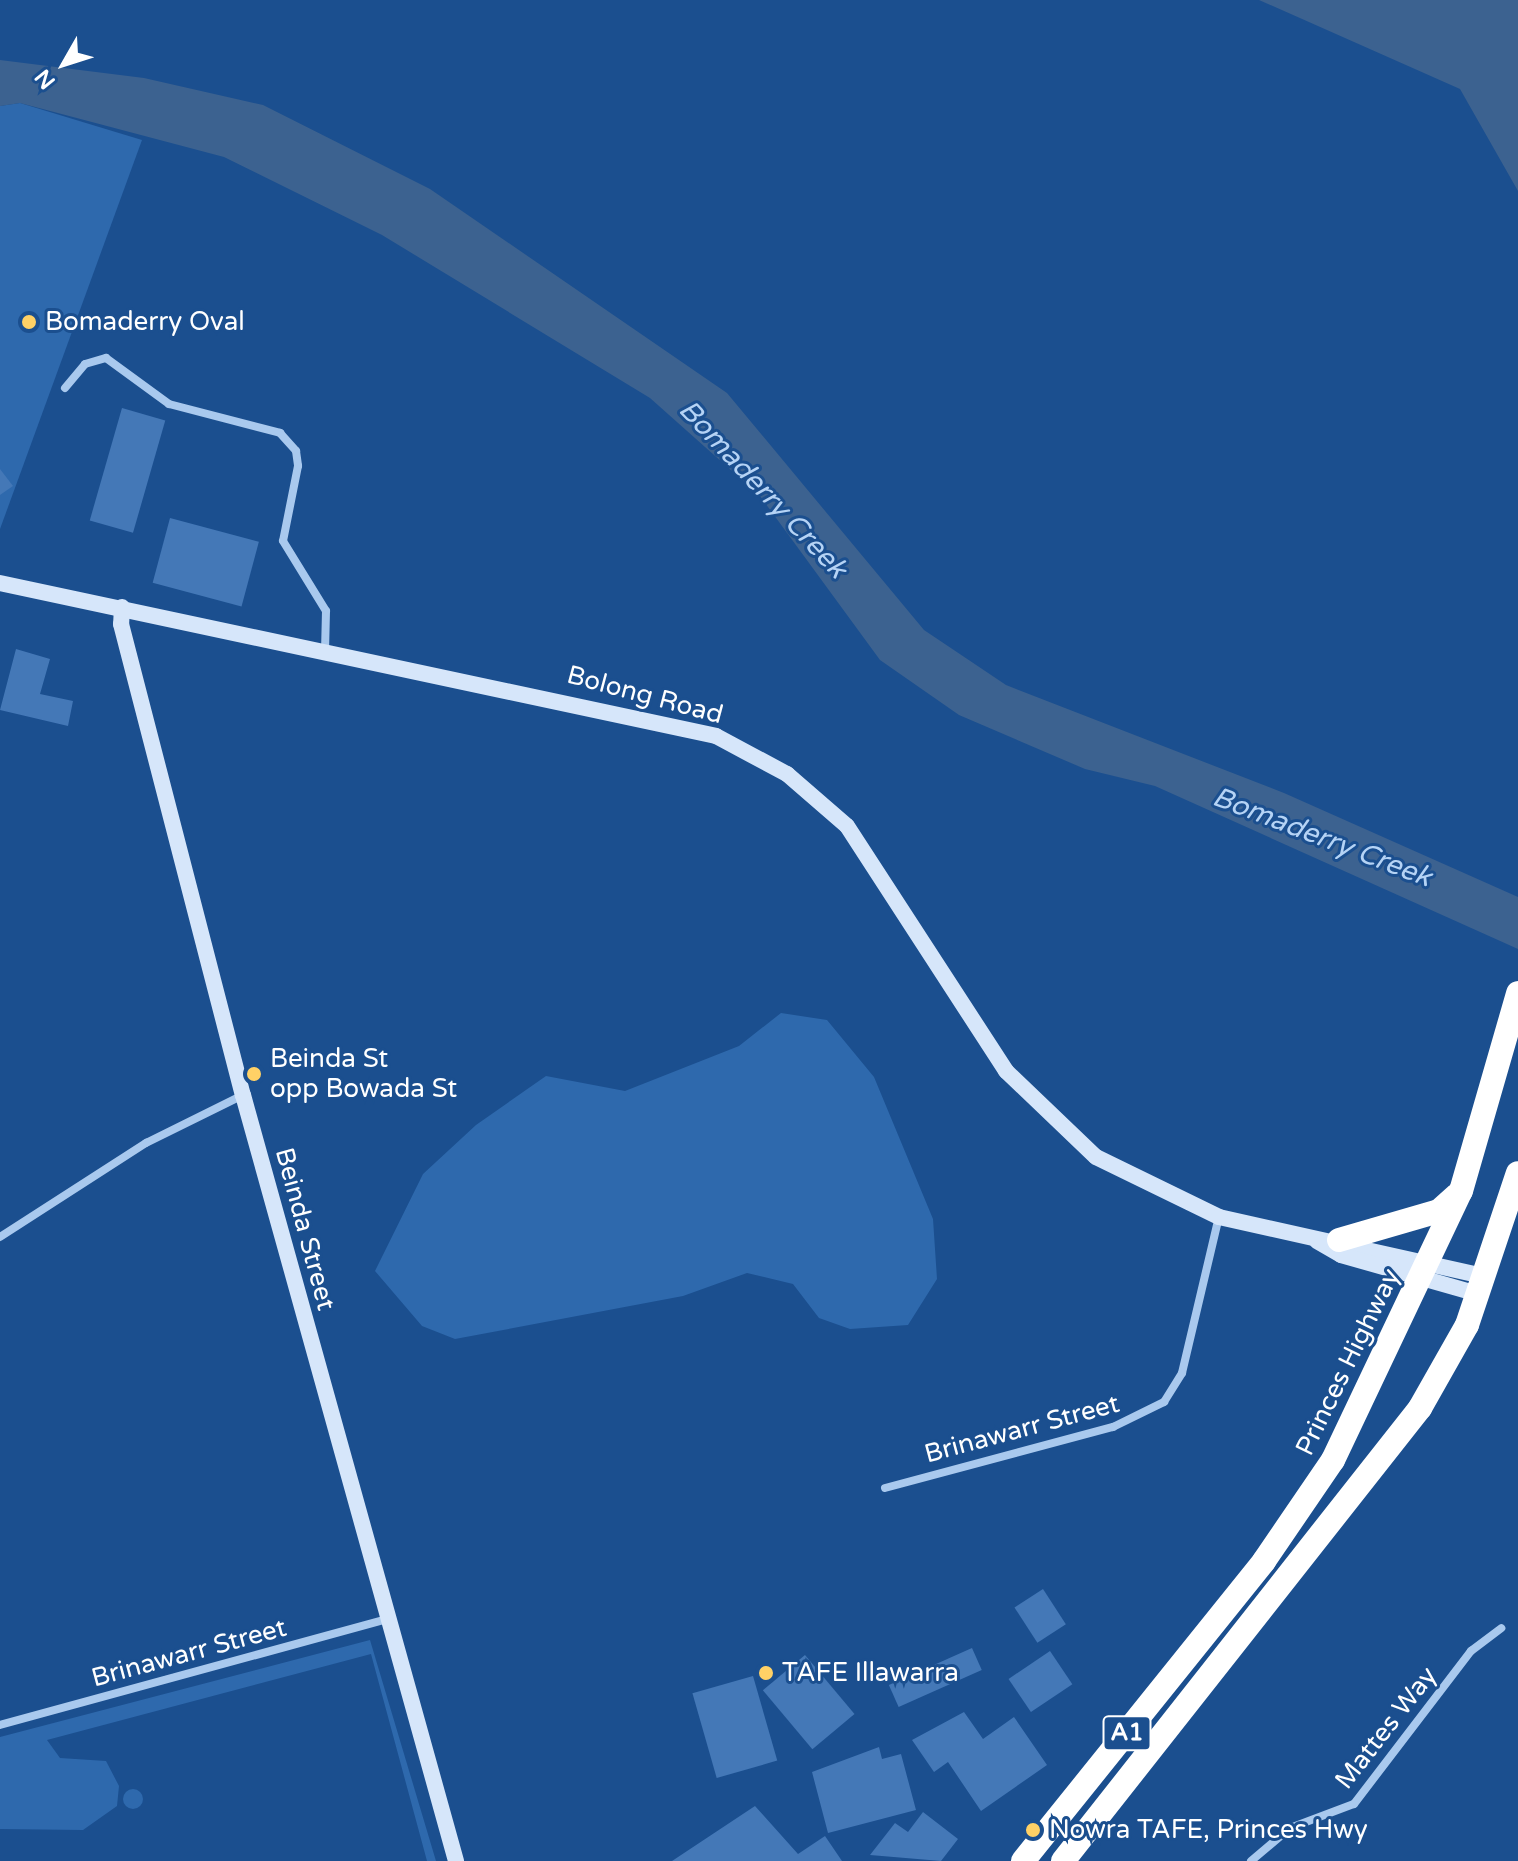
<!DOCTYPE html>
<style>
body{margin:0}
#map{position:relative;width:1518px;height:1861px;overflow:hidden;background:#1b4f8f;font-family:"Varela Round",sans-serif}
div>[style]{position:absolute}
.green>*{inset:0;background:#2e69ad}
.round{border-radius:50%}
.water>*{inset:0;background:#3c6290}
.building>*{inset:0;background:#4478b7;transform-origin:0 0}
.street>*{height:8px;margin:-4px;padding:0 4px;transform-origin:4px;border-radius:4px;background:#a9c9ee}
.secondary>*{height:16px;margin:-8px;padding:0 8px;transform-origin:8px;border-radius:8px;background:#d6e6fa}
.highway>*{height:24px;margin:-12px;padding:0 12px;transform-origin:12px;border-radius:12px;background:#fff}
.dots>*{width:22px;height:22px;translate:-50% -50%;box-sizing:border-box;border:4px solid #1b4f8f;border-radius:50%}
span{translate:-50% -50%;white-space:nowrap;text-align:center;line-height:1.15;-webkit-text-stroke:6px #1b4f8f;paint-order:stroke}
.shield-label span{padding:2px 6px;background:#1b4f8f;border:2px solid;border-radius:6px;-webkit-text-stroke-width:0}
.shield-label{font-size:24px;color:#fff;font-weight:700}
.poi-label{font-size:26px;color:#fff}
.left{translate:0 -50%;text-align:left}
.street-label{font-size:26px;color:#fff}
.water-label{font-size:28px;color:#b5d3f5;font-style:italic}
.north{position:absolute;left:24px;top:24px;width:80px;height:80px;-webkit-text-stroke:6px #1b4f8f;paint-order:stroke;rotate:231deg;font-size:22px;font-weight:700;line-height:32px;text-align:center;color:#fff}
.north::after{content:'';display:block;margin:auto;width:28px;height:36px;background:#fff;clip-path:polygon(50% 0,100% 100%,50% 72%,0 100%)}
</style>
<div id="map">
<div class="green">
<div style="clip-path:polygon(20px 103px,142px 140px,0 529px,0 106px)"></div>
<div style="clip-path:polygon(781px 1013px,827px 1020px,874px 1077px,933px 1219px,937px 1279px,908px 1325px,850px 1329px,819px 1318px,793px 1284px,747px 1273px,683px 1296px,455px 1339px,422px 1326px,375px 1271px,423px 1174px,476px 1125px,546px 1076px,625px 1091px,739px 1046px)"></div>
<div style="clip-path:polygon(370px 1640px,436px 1861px,427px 1861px,371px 1654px,47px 1740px,60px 1758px,106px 1761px,119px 1786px,117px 1806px,83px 1830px,0 1829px,0 1737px)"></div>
<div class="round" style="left:123px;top:1789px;width:20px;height:20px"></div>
</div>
<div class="water">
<div style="clip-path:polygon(1259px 0,1518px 0,1518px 191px,1460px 89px)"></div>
<div style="clip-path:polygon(0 60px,144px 78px,263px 105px,430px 189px,727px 393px,924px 630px,1006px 685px,1284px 793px,1518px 897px,1518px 949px,1155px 786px,1085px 769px,959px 715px,880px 660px,760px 496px,650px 398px,382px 235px,224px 157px,20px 103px,0 106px)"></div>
</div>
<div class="building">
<div style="left:122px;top:408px;width:45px;height:117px;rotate:16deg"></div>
<div style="clip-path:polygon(0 469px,13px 486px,0 495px)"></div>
<div style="left:170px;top:518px;width:92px;height:67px;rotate:15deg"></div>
<div style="clip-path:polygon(16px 649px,50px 659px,40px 694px,73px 701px,68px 726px,0 710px)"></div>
<div style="left:1043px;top:1589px;width:42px;height:34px;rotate:57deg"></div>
<div style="left:972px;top:1648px;width:24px;height:91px;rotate:66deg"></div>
<div style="left:1050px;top:1651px;width:40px;height:50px;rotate:56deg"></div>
<div style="left:805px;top:1655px;width:77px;height:55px;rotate:50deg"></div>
<div style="left:753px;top:1676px;width:88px;height:63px;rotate:74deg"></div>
<div style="clip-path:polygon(964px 1712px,983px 1739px,1014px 1717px,1047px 1765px,981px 1811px,948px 1762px,934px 1772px,912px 1740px)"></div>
<div style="clip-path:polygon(879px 1747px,882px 1759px,901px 1754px,916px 1810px,828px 1833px,812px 1772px)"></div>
<div style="clip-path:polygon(755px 1806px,798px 1854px,825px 1836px,842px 1861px,672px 1861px)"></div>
<div style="clip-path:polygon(923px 1812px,958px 1839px,941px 1861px,870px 1855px,895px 1823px,908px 1832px)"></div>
</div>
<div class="street">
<div style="left:65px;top:388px;width:31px;rotate:-50deg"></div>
<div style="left:85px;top:364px;width:22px;rotate:-16deg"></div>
<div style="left:106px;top:358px;width:78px;rotate:36.1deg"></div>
<div style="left:169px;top:404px;width:115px;rotate:14.6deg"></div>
<div style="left:280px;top:433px;width:24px;rotate:48deg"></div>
<div style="left:296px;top:451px;width:15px;rotate:82deg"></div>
<div style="left:298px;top:466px;width:76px;rotate:101.3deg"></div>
<div style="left:283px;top:541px;width:82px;rotate:58.4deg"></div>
<div style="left:326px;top:611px;width:40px;rotate:91.4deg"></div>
<div style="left:0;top:1237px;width:174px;rotate:-32.8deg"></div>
<div style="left:146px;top:1143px;width:108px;rotate:-26.3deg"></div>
<div style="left:885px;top:1488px;width:236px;rotate:-15deg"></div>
<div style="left:1113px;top:1427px;width:57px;rotate:-26.1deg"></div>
<div style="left:1164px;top:1402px;width:34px;rotate:-58deg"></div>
<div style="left:1182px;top:1373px;width:160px;rotate:-76.7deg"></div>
<div style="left:0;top:1725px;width:402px;rotate:-15.3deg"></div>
<div style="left:1251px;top:1861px;width:51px;rotate:-40.2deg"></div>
<div style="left:1290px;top:1828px;width:68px;rotate:-20.6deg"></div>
<div style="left:1354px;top:1804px;width:193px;rotate:-52.6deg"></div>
<div style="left:1471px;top:1651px;width:38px;rotate:-37deg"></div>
</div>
<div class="secondary">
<div style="left:0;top:583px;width:732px;rotate:12.06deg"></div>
<div style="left:716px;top:736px;width:81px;rotate:28.2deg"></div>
<div style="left:787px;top:774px;width:79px;rotate:40.9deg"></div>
<div style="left:847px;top:826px;width:292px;rotate:57deg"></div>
<div style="left:1006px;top:1071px;width:124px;rotate:43.7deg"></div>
<div style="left:1096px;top:1157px;width:137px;rotate:26deg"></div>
<div style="left:1219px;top:1217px;width:271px;rotate:12.6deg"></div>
<div style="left:122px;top:607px;width:17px;rotate:93deg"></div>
<div style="left:121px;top:624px;width:487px;rotate:75.5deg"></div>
<div style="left:243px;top:1095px;width:795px;rotate:74.46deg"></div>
<div style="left:1317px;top:1241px;width:28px;rotate:30deg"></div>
<div style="left:1341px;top:1255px;width:142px;rotate:15.9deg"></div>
</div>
<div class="highway">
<div style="left:1339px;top:1240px;width:104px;rotate:-16.2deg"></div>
<div style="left:1439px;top:1211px;width:24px;rotate:-42deg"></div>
<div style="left:1023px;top:1861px;width:385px;rotate:-51.2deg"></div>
<div style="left:1264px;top:1561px;width:122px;rotate:-55.7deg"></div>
<div style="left:1333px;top:1460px;width:298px;rotate:-64.6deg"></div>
<div style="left:1461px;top:1191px;width:206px;rotate:-73.9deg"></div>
<div style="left:1063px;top:1861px;width:577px;rotate:-51.76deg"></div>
<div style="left:1420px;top:1408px;width:95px;rotate:-60.5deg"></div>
<div style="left:1467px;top:1325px;width:160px;rotate:-71.5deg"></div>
</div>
<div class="dots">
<div style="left:29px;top:322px;background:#ffd166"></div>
<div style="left:254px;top:1074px;background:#ffd166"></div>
<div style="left:766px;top:1673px;background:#ffd166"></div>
<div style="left:1033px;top:1830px;background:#ffd166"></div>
</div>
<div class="shield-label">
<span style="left:1127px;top:1733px">A1</span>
</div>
<div class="poi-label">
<span class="left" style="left:45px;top:322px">Bomaderry Oval</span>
<span class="left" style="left:270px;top:1074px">Beinda St<br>opp Bowada St</span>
<span class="left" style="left:782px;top:1673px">TAFE Illawarra</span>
<span class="left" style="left:1049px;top:1830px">Nowra TAFE, Princes Hwy</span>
</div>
<div class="street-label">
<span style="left:645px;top:695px;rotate:15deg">Bolong Road</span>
<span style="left:305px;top:1229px;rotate:75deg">Beinda Street</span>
<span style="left:1348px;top:1362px;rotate:-64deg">Princes Highway</span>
<span style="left:1022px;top:1429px;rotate:-15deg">Brinawarr Street</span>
<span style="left:189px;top:1653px;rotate:-15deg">Brinawarr Street</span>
<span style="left:1386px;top:1728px;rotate:-52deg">Mattes Way</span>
</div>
<div class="water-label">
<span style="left:763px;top:489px;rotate:47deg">Bomaderry Creek</span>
<span style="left:1322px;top:837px;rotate:21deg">Bomaderry Creek</span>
</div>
<div class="north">N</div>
</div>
